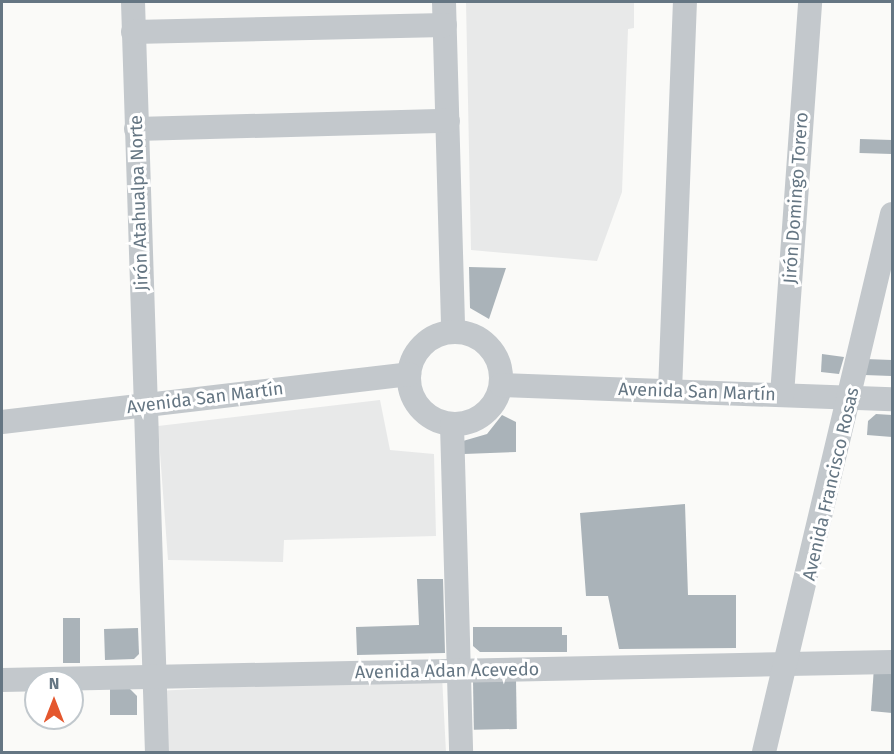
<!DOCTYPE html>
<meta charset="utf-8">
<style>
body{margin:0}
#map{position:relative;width:894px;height:754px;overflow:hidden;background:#fafaf8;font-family:"Fira Sans",sans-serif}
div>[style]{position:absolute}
.built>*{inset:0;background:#e8e9e9;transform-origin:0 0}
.building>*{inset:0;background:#aab3b9;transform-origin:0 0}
.minor>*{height:24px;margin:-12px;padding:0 12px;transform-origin:12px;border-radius:12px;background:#c3c8cc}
.minor>.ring{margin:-12px;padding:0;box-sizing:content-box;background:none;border:24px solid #c3c8cc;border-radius:50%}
span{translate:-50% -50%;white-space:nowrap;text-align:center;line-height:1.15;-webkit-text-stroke:6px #fff;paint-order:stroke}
.street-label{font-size:18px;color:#657683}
.frame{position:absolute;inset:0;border:3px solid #657683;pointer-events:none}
.north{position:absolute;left:24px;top:670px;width:60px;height:60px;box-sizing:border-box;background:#fff;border:2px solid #c1c8cd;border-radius:50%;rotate:0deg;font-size:16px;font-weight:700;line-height:24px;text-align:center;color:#657683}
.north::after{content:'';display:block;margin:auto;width:21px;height:27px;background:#e4572e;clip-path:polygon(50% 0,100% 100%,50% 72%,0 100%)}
</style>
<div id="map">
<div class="built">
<div style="clip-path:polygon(466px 2px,634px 2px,634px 28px,628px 29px,622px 192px,597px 261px,471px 250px)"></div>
<div style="clip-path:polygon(380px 400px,390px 450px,434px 454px,436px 536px,284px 540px,283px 562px,168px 560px,158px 426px)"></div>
<div style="left:442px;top:676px;width:76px;height:281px;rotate:87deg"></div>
</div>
<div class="building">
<div style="left:860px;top:139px;width:32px;height:14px;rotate:2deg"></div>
<div style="clip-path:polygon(469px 267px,506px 268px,489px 319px,470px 308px)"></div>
<div style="clip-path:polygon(822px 354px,844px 357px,839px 374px,821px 372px)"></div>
<div style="left:865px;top:359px;width:27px;height:16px;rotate:2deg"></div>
<div style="clip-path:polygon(876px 414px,892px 415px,892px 437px,867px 435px,868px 421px)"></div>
<div style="clip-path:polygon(502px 415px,516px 422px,516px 452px,464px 454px,463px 441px,487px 434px)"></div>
<div style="clip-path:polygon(685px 504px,688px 595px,736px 595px,736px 648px,619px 649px,608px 596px,586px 596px,580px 513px)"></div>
<div style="clip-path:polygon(417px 579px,443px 579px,445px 653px,357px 655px,356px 627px,419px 625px)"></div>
<div style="left:63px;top:618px;width:17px;height:45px"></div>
<div style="clip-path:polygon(473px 627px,562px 627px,562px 635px,567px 635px,567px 652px,480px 652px,473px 646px)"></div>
<div style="clip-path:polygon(138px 628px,139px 654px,134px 659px,105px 660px,104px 629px)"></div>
<div style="clip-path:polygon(874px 667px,892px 669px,892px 713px,871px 711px)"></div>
<div style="left:516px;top:680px;width:49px;height:43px;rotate:89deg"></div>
<div style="clip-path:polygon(110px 689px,130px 689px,137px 696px,137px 715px,110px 715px)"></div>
</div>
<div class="minor">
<div style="left:133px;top:2px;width:750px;rotate:88.17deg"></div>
<div style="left:444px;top:2px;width:330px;rotate:88.4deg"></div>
<div style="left:133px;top:32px;width:312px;rotate:-1.3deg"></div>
<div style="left:136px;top:129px;width:312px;rotate:-1.5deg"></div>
<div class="ring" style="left:409px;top:332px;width:68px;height:68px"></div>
<div style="left:501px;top:385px;width:391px;rotate:2.1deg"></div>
<div style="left:670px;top:391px;width:389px;rotate:-87.8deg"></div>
<div style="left:782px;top:395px;width:394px;rotate:-85.9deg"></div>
<div style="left:2px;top:422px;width:410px;rotate:-6.7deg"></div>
<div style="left:452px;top:425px;width:327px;rotate:88.4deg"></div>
<div style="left:2px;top:680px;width:890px;rotate:-1.16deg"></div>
<div style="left:764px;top:752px;width:553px;rotate:-76.62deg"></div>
</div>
<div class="street-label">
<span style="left:796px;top:198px;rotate:-86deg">Jirón Domingo Torero</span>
<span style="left:139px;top:203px;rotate:-92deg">Jirón Atahualpa Norte</span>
<span style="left:697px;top:392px;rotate:2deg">Avenida San Martín</span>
<span style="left:205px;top:398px;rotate:-7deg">Avenida San Martín</span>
<span style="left:831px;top:484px;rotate:-77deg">Avenida Francisco Rosas</span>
<span style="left:447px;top:671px;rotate:-1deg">Avenida Adan Acevedo</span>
</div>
<div class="frame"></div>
<div class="north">N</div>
</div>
